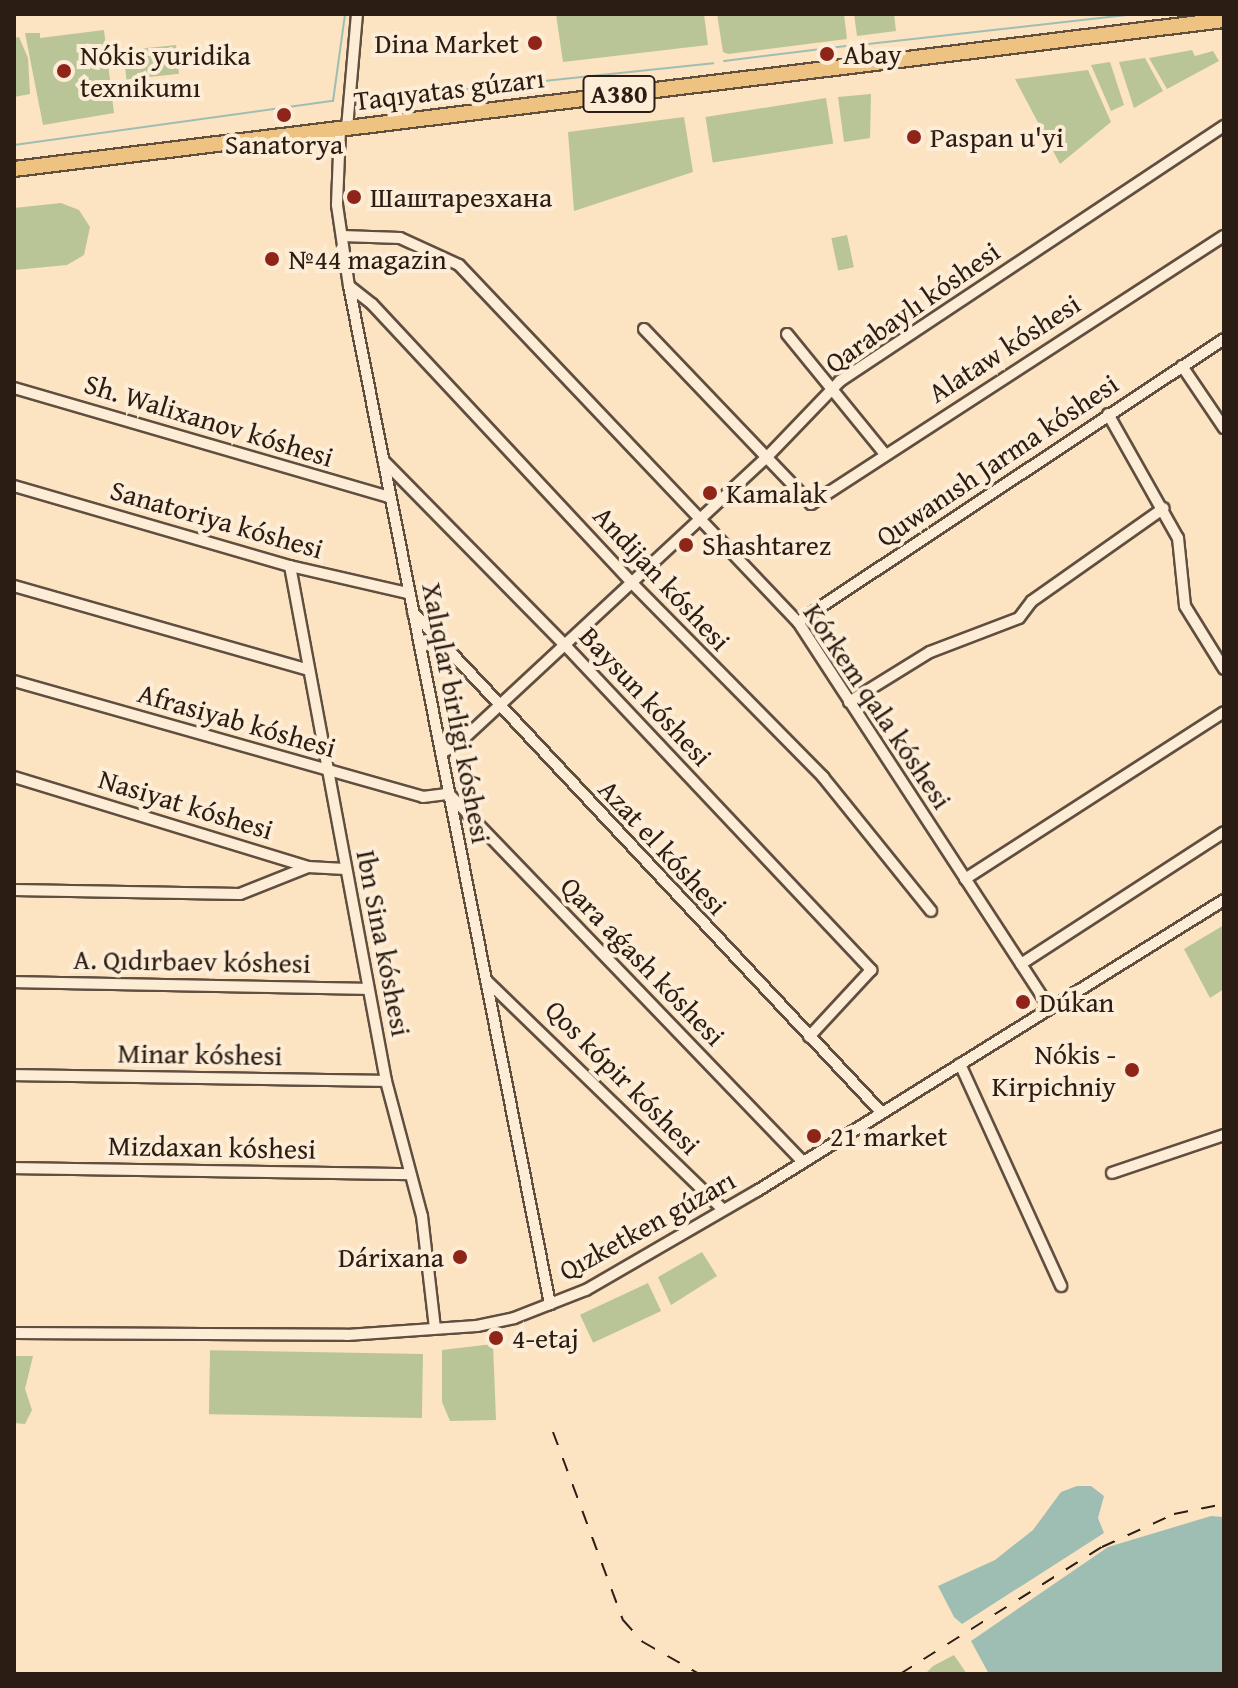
<!DOCTYPE html>
<meta charset="utf-8">
<style>
body{margin:0}
#map{position:relative;width:1238px;height:1688px;overflow:hidden;background:#fce3c1;font-family:"Gentium Book Plus",serif}
div>[style]{position:absolute}
.green>*{inset:0;background:#bac597;transform-origin:0 0}
.water>*{inset:0;background:#9fbeb3}
.stream>*{height:2px;margin:-1px;padding:0 1px;transform-origin:1px;border-radius:1px;background:#9fbeb3}
.roads{filter:drop-shadow(2px 0 #604e3f) drop-shadow(-2px 0 #604e3f) drop-shadow(0 2px #604e3f) drop-shadow(0 -2px #604e3f)}
.minor>*{height:10px;margin:-5px;padding:0 5px;transform-origin:5px;border-radius:5px;background:#fdedd7}
.highway>*{height:14px;margin:-7px;padding:0 7px;transform-origin:7px;border-radius:7px;background:#eec280}
.rail>*{height:2px;margin-top:-1px;transform-origin:0;background:repeating-linear-gradient(90deg,#2c1d14 0 14px,transparent 0 28px)}
.dots>*{width:22px;height:22px;translate:-50% -50%;box-sizing:border-box;border:4px solid #fdedd7;border-radius:50%}
span{translate:-50% -50%;white-space:nowrap;text-align:center;line-height:1.15;-webkit-text-stroke:8px #fdedd7;paint-order:stroke}
.shield-label span{padding:2px 6px;background:#fdedd7;border:2px solid;border-radius:6px;-webkit-text-stroke-width:0}
.shield-label{font-size:26px;color:#2c1d14;font-weight:700}
.poi-label{font-size:28px;color:#2c1d14}
.right{translate:-100% -50%;text-align:right}
.left{translate:0 -50%;text-align:left}
.street-label{font-size:28px;color:#2c1d14}
.frame{position:absolute;inset:0;border:16px solid #2c1d14;pointer-events:none}
</style>
<div id="map">
<div class="green">
<div style="clip-path:polygon(556px 14px,704px 14px,708px 45px,563px 62px)"></div>
<div style="clip-path:polygon(717px 14px,844px 14px,847px 39px,728px 54px,723px 52px)"></div>
<div style="clip-path:polygon(854px 14px,894px 14px,896px 31px,857px 36px)"></div>
<div style="clip-path:polygon(104px 30px,114px 113px,43px 125px,25px 33px,40px 33px,40px 38px)"></div>
<div style="clip-path:polygon(19px 37px,28px 58px,30px 94px,14px 97px,14px 38px)"></div>
<div style="left:176px;top:45px;width:29px;height:53px;rotate:84deg"></div>
<div style="clip-path:polygon(1192px 50px,1195px 56px,1213px 51px,1219px 61px,1167px 89px,1149px 58px)"></div>
<div style="clip-path:polygon(1145px 58px,1163px 91px,1134px 108px,1119px 62px)"></div>
<div style="clip-path:polygon(1110px 62px,1124px 105px,1111px 111px,1091px 65px)"></div>
<div style="clip-path:polygon(1088px 70px,1111px 122px,1060px 164px,1015px 79px)"></div>
<div style="clip-path:polygon(871px 94px,870px 138px,844px 142px,838px 97px)"></div>
<div style="left:826px;top:98px;width:46px;height:122px;rotate:81deg"></div>
<div style="clip-path:polygon(684px 117px,693px 172px,574px 211px,568px 132px)"></div>
<div style="clip-path:polygon(61px 203px,79px 210px,90px 227px,84px 255px,67px 265px,14px 270px,14px 208px)"></div>
<div style="left:847px;top:235px;width:33px;height:16px;rotate:78deg"></div>
<div style="clip-path:polygon(1224px 925px,1224px 989px,1210px 998px,1184px 949px)"></div>
<div style="clip-path:polygon(702px 1252px,717px 1276px,671px 1305px,658px 1277px)"></div>
<div style="left:648px;top:1283px;width:31px;height:75px;rotate:65deg"></div>
<div style="clip-path:polygon(493px 1344px,496px 1420px,450px 1421px,442px 1402px,442px 1350px)"></div>
<div style="left:423px;top:1354px;width:64px;height:213px;rotate:91deg"></div>
<div style="clip-path:polygon(14px 1356px,33px 1356px,25px 1389px,32px 1410px,25px 1424px,14px 1423px)"></div>
<div style="clip-path:polygon(954px 1655px,967px 1674px,925px 1674px,933px 1666px)"></div>
</div>
<div class="water">
<div style="clip-path:polygon(1077px 1486px,1091px 1486px,1104px 1496px,1098px 1518px,1104px 1533px,962px 1624px,954px 1617px,938px 1586px,995px 1560px,1033px 1530px,1061px 1492px)"></div>
<div style="clip-path:polygon(1211px 1516px,1224px 1517px,1224px 1674px,989px 1674px,971px 1641px,1108px 1547px)"></div>
</div>
<div class="stream">
<div style="left:859px;top:45px;width:278px;rotate:-6.4deg"></div>
<div style="left:724px;top:61px;width:123px;rotate:-7deg"></div>
<div style="left:363px;top:100px;width:352px;rotate:-6deg"></div>
<div style="left:14px;top:145px;width:322px;rotate:-7.9deg"></div>
<div style="left:333px;top:101px;width:88px;rotate:-82.1deg"></div>
</div>
<div class="roads">
<div class="minor">
<div style="left:347px;top:128px;width:114px;rotate:-85deg"></div>
<div style="left:340px;top:129px;width:76px;rotate:92.3deg"></div>
<div style="left:337px;top:205px;width:82px;rotate:81.6deg"></div>
<div style="left:349px;top:286px;width:1038px;rotate:78.83deg"></div>
<div style="left:342px;top:236px;width:58px;rotate:2deg"></div>
<div style="left:400px;top:238px;width:65px;rotate:24.6deg"></div>
<div style="left:459px;top:265px;width:492px;rotate:46.5deg"></div>
<div style="left:798px;top:622px;width:461px;rotate:56.9deg"></div>
<div style="left:349px;top:286px;width:29px;rotate:38deg"></div>
<div style="left:372px;top:304px;width:380px;rotate:47deg"></div>
<div style="left:631px;top:582px;width:274px;rotate:45.4deg"></div>
<div style="left:823px;top:777px;width:172px;rotate:51.1deg"></div>
<div style="left:644px;top:329px;width:242px;rotate:46.3deg"></div>
<div style="left:811px;top:504px;width:492px;rotate:-33deg"></div>
<div style="left:787px;top:334px;width:154px;rotate:50.8deg"></div>
<div style="left:1182px;top:366px;width:75px;rotate:55.9deg"></div>
<div style="left:14px;top:388px;width:391px;rotate:16.2deg"></div>
<div style="left:1108px;top:414px;width:142px;rotate:60.6deg"></div>
<div style="left:1178px;top:538px;width:68px;rotate:84.1deg"></div>
<div style="left:1185px;top:606px;width:74px;rotate:58.2deg"></div>
<div style="left:384px;top:461px;width:257px;rotate:45.5deg"></div>
<div style="left:564px;top:644px;width:448px;rotate:46.7deg"></div>
<div style="left:871px;top:970px;width:91px;rotate:132.8deg"></div>
<div style="left:14px;top:486px;width:287px;rotate:16.2deg"></div>
<div style="left:290px;top:566px;width:121px;rotate:12.9deg"></div>
<div style="left:290px;top:566px;width:524px;rotate:79.44deg"></div>
<div style="left:386px;top:1081px;width:140px;rotate:75.1deg"></div>
<div style="left:422px;top:1216px;width:113px;rotate:83.4deg"></div>
<div style="left:14px;top:586px;width:304px;rotate:15.9deg"></div>
<div style="left:413px;top:612px;width:686px;rotate:46.89deg"></div>
<div style="left:798px;top:622px;width:511px;rotate:-33.6deg"></div>
<div style="left:14px;top:681px;width:425px;rotate:15.8deg"></div>
<div style="left:423px;top:797px;width:26px;rotate:-7deg"></div>
<div style="left:449px;top:794px;width:511px;rotate:46.11deg"></div>
<div style="left:849px;top:702px;width:95px;rotate:-31.7deg"></div>
<div style="left:930px;top:652px;width:95px;rotate:-20.9deg"></div>
<div style="left:1019px;top:618px;width:21px;rotate:-53deg"></div>
<div style="left:1032px;top:601px;width:161px;rotate:-35.2deg"></div>
<div style="left:441px;top:753px;width:19px;rotate:-28deg"></div>
<div style="left:458px;top:744px;width:420px;rotate:-42.9deg"></div>
<div style="left:766px;top:458px;width:107px;rotate:-46.1deg"></div>
<div style="left:840px;top:381px;width:461px;rotate:-33.6deg"></div>
<div style="left:14px;top:777px;width:307px;rotate:17deg"></div>
<div style="left:308px;top:867px;width:37px;rotate:3deg"></div>
<div style="left:965px;top:879px;width:308px;rotate:-32.8deg"></div>
<div style="left:14px;top:890px;width:226px;rotate:1deg"></div>
<div style="left:240px;top:894px;width:73px;rotate:-21.7deg"></div>
<div style="left:1021px;top:964px;width:242px;rotate:-33deg"></div>
<div style="left:486px;top:980px;width:330px;rotate:44.1deg"></div>
<div style="left:14px;top:982px;width:354px;rotate:1.1deg"></div>
<div style="left:960px;top:1064px;width:244px;rotate:65.5deg"></div>
<div style="left:14px;top:1075px;width:372px;rotate:0.9deg"></div>
<div style="left:14px;top:1168px;width:395px;rotate:0.9deg"></div>
<div style="left:1112px;top:1173px;width:118px;rotate:-18.7deg"></div>
<div style="left:14px;top:1333px;width:333px;rotate:0.3deg"></div>
<div style="left:347px;top:1335px;width:130px;rotate:-4deg"></div>
<div style="left:477px;top:1326px;width:38px;rotate:-12deg"></div>
<div style="left:514px;top:1318px;width:77px;rotate:-21.3deg"></div>
<div style="left:586px;top:1290px;width:198px;rotate:-30.1deg"></div>
<div style="left:757px;top:1191px;width:550px;rotate:-31.93deg"></div>
</div>
<div class="highway">
<div style="left:14px;top:169px;width:1219px;rotate:-7.02deg"></div>
</div>
</div>
<div class="rail">
<div style="left:553px;top:1432px;width:201px;rotate:69.6deg"></div>
<div style="left:623px;top:1620px;width:30px;rotate:48deg"></div>
<div style="left:643px;top:1642px;width:64px;rotate:29.7deg"></div>
<div style="left:900px;top:1674px;width:239px;rotate:-32.2deg"></div>
<div style="left:1102px;top:1547px;width:79px;rotate:-24.6deg"></div>
<div style="left:1174px;top:1514px;width:51px;rotate:-11.3deg"></div>
</div>
<div class="dots">
<div style="left:535px;top:43px;background:#8f2418"></div>
<div style="left:827px;top:54px;background:#8f2418"></div>
<div style="left:64px;top:71px;background:#8f2418"></div>
<div style="left:284px;top:115px;background:#8f2418"></div>
<div style="left:914px;top:137px;background:#8f2418"></div>
<div style="left:354px;top:197px;background:#8f2418"></div>
<div style="left:272px;top:259px;background:#8f2418"></div>
<div style="left:710px;top:493px;background:#8f2418"></div>
<div style="left:686px;top:545px;background:#8f2418"></div>
<div style="left:1023px;top:1002px;background:#8f2418"></div>
<div style="left:1132px;top:1070px;background:#8f2418"></div>
<div style="left:814px;top:1136px;background:#8f2418"></div>
<div style="left:460px;top:1257px;background:#8f2418"></div>
<div style="left:496px;top:1338px;background:#8f2418"></div>
</div>
<div class="shield-label">
<span style="left:619px;top:94px">A380</span>
</div>
<div class="poi-label">
<span class="right" style="left:519px;top:43px">Dina Market</span>
<span class="left" style="left:843px;top:54px">Abay</span>
<span class="left" style="left:80px;top:71px">Nókis yuridika<br>texnikumı</span>
<span class="left" style="left:930px;top:137px">Paspan u'yi</span>
<span style="left:284px;top:144px">Sanatorya</span>
<span class="left" style="left:370px;top:197px">Шаштарезхана</span>
<span class="left" style="left:288px;top:259px">№44 magazin</span>
<span class="left" style="left:726px;top:493px">Kamalak</span>
<span class="left" style="left:702px;top:545px">Shashtarez</span>
<span class="left" style="left:1039px;top:1002px">Dúkan</span>
<span class="right" style="left:1116px;top:1070px">Nókis -<br>Kirpichniy</span>
<span class="left" style="left:830px;top:1136px">21 market</span>
<span class="right" style="left:444px;top:1257px">Dárixana</span>
<span class="left" style="left:512px;top:1338px">4-etaj</span>
</div>
<div class="street-label">
<span style="left:449px;top:89px;rotate:-7deg">Taqıyatas gúzarı</span>
<span style="left:912px;top:307px;rotate:-35deg">Qarabaylı kóshesi</span>
<span style="left:1004px;top:348px;rotate:-33deg">Alataw kóshesi</span>
<span style="left:209px;top:420px;rotate:17deg">Sh. Walixanov kóshesi</span>
<span style="left:997px;top:460px;rotate:-34deg">Quwanısh Jarma kóshesi</span>
<span style="left:217px;top:519px;rotate:16deg">Sanatoriya kóshesi</span>
<span style="left:662px;top:578px;rotate:47deg">Andijan kóshesi</span>
<span style="left:646px;top:696px;rotate:47deg">Baysun kóshesi</span>
<span style="left:878px;top:706px;rotate:56deg">Kórkem qala kóshesi</span>
<span style="left:457px;top:713px;rotate:79deg">Xalıqlar birligi kóshesi</span>
<span style="left:237px;top:720px;rotate:16deg">Afrasiyab kóshesi</span>
<span style="left:186px;top:804px;rotate:17deg">Nasiyat kóshesi</span>
<span style="left:663px;top:847px;rotate:47deg">Azat el kóshesi</span>
<span style="left:384px;top:943px;rotate:79deg">Ibn Sina kóshesi</span>
<span style="left:192px;top:961px;rotate:1deg">A. Qıdırbaev kóshesi</span>
<span style="left:643px;top:961px;rotate:46deg">Qara aǵash kóshesi</span>
<span style="left:200px;top:1054px;rotate:1deg">Minar kóshesi</span>
<span style="left:623px;top:1077px;rotate:45deg">Qos kópir kóshesi</span>
<span style="left:212px;top:1147px;rotate:1deg">Mizdaxan kóshesi</span>
<span style="left:647px;top:1225px;rotate:-29deg">Qızketken gúzarı</span>
</div>
<div class="frame"></div>
</div>
